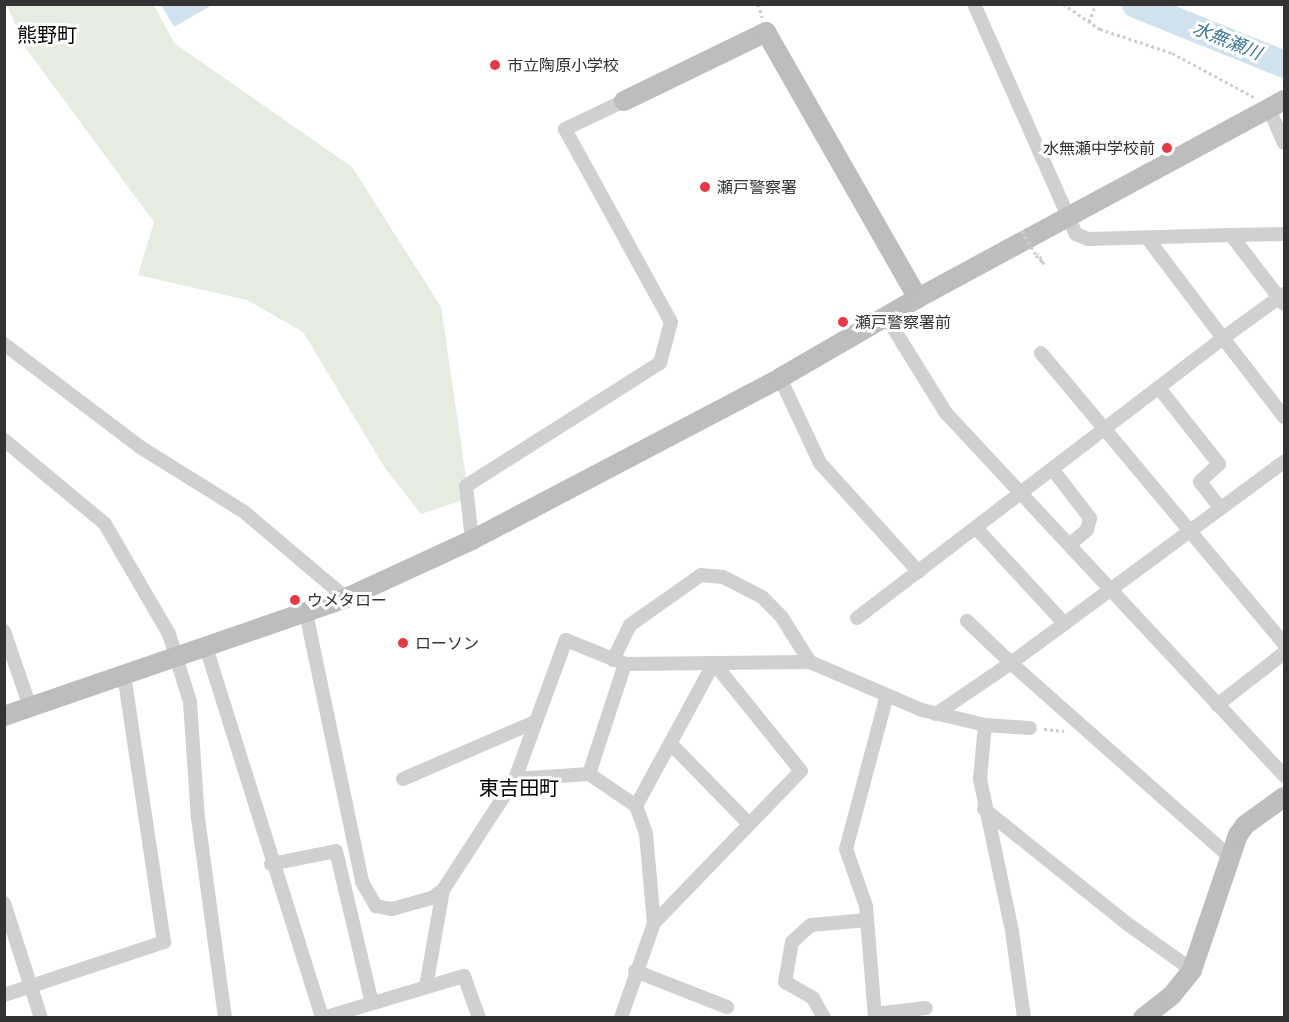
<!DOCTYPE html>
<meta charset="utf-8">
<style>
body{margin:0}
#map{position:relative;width:1289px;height:1022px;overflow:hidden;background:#fff;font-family:Mulish,"Noto Sans JP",sans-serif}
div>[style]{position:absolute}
.green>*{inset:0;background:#e6ecdf}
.water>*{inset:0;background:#cfe2ee}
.river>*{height:27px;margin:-13.5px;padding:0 13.5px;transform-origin:13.5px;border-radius:13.5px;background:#cfe2ee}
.path>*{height:3px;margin-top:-1.5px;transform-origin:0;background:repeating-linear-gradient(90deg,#cdcdcd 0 3px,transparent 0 6px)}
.street>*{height:14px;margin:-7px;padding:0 7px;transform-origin:7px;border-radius:7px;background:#d0d0d0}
.secondary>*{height:20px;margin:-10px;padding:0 10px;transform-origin:10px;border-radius:10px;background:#bdbdbd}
.path-bridge>*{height:3px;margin-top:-1.5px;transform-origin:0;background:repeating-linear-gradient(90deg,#cdcdcd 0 3px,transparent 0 6px)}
.dots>*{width:16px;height:16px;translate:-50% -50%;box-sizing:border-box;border:3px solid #fff;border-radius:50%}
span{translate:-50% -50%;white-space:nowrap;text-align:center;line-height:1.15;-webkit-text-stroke:6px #fff;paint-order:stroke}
.poi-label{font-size:16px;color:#333}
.left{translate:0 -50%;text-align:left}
.right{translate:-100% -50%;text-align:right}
.water-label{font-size:18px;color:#3f7597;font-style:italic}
.quarter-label{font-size:20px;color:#000}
.frame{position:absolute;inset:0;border:6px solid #333;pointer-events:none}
</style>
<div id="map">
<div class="green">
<div style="clip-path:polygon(7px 5px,154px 5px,174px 43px,352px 167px,441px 307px,469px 498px,421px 514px,385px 468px,303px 332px,247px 300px,138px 275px,154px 222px,25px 47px)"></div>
</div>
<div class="water">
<div style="clip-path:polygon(161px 5px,212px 5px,174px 27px)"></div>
</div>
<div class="river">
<div style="left:1135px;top:4px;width:161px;rotate:21.9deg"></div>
</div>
<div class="path">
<div style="left:758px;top:4px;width:14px;rotate:73deg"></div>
<div style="left:1063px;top:4px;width:45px;rotate:34deg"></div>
<div style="left:1100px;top:29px;width:76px;rotate:18.4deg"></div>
<div style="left:1172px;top:53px;width:93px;rotate:28.2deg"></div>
<div style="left:1089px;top:22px;width:19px;rotate:-69deg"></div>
<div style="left:1036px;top:255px;width:12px;rotate:48deg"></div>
<div style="left:1044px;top:264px;width:13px;rotate:-119deg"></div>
<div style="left:1044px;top:729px;width:20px;rotate:6deg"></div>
</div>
<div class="street">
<div style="left:974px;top:4px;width:252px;rotate:66.1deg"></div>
<div style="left:1076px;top:234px;width:13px;rotate:23deg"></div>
<div style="left:1088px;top:239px;width:143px;rotate:-1.6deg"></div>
<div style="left:1231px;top:235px;width:87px;rotate:52.5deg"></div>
<div style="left:1269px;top:109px;width:37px;rotate:66deg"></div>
<div style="left:1231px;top:235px;width:53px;rotate:-1.1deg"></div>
<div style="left:1148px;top:239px;width:124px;rotate:52.9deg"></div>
<div style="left:1223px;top:338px;width:75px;rotate:-35.8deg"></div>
<div style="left:887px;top:318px;width:112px;rotate:58.2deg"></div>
<div style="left:946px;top:413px;width:496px;rotate:47deg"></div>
<div style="left:4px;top:344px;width:171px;rotate:37.1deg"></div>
<div style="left:140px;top:447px;width:121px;rotate:31.9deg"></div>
<div style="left:243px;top:511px;width:135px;rotate:40.2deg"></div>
<div style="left:1041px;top:353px;width:379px;rotate:50.1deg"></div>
<div style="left:780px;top:378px;width:94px;rotate:64.8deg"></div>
<div style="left:820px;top:463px;width:147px;rotate:47.8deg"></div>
<div style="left:1159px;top:388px;width:97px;rotate:51.7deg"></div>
<div style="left:1219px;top:464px;width:26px;rotate:137deg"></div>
<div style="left:1200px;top:482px;width:33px;rotate:52deg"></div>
<div style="left:4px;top:440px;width:131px;rotate:39.7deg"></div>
<div style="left:105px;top:524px;width:127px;rotate:59.8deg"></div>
<div style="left:169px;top:634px;width:71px;rotate:72.8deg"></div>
<div style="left:190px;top:702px;width:116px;rotate:86.1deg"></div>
<div style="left:198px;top:818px;width:202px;rotate:82.3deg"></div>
<div style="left:1053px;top:470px;width:61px;rotate:52.4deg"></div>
<div style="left:1090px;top:518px;width:12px;rotate:104deg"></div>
<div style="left:1087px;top:530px;width:23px;rotate:140deg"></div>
<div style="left:977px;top:529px;width:129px;rotate:47.2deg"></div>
<div style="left:472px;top:540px;width:54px;rotate:-96.3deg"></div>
<div style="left:466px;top:486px;width:230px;rotate:-32.4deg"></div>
<div style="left:660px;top:363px;width:42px;rotate:-75deg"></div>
<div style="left:671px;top:322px;width:220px;rotate:-118.8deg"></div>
<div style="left:565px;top:129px;width:65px;rotate:-25.4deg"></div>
<div style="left:306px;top:613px;width:275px;rotate:78.2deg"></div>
<div style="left:362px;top:882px;width:28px;rotate:60deg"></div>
<div style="left:376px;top:906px;width:16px;rotate:11deg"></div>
<div style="left:392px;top:909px;width:41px;rotate:-15.4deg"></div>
<div style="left:432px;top:898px;width:14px;rotate:-36deg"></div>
<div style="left:857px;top:618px;width:461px;rotate:-37.4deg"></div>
<div style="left:1223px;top:338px;width:100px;rotate:52.3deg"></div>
<div style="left:4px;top:631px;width:80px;rotate:71.1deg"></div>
<div style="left:206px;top:647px;width:389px;rotate:72.6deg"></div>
<div style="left:613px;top:660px;width:39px;rotate:-64deg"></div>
<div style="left:630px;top:625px;width:87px;rotate:-35.2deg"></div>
<div style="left:701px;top:575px;width:22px;rotate:5deg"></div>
<div style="left:723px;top:577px;width:44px;rotate:27.1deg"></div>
<div style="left:762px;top:597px;width:27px;rotate:45deg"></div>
<div style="left:781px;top:616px;width:54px;rotate:57.8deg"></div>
<div style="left:1217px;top:705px;width:85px;rotate:-37.8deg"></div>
<div style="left:936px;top:714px;width:91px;rotate:-34.2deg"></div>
<div style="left:1011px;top:663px;width:61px;rotate:-136.3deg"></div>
<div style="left:985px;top:725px;width:45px;rotate:3.8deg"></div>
<div style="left:672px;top:745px;width:110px;rotate:45.7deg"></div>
<div style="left:589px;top:774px;width:116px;rotate:-71.9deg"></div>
<div style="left:403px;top:779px;width:144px;rotate:-23.4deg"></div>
<div style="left:515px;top:779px;width:74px;rotate:-3.9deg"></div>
<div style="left:589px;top:774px;width:57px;rotate:34.2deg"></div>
<div style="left:636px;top:806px;width:30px;rotate:70deg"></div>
<div style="left:646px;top:834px;width:89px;rotate:84.9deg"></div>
<div style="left:654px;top:923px;width:101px;rotate:109.2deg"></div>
<div style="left:636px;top:806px;width:163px;rotate:-61.4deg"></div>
<div style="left:984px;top:809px;width:186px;rotate:38.7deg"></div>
<div style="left:1129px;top:925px;width:77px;rotate:35.5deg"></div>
<div style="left:1230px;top:857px;width:293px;rotate:-138.5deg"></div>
<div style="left:1011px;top:663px;width:339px;rotate:-36.4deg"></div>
<div style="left:271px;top:864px;width:66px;rotate:-11.3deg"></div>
<div style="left:336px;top:851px;width:156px;rotate:76.7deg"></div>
<div style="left:4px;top:903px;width:121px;rotate:72.2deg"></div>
<div style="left:654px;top:923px;width:211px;rotate:-46deg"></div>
<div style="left:801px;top:771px;width:139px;rotate:-128.9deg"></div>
<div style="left:635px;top:971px;width:99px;rotate:21.4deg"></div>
<div style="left:426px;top:987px;width:98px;rotate:-80.1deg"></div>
<div style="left:443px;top:890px;width:132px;rotate:-57deg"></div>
<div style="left:515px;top:779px;width:148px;rotate:-69.9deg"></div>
<div style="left:566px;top:640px;width:64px;rotate:22.1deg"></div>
<div style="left:625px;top:664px;width:185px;rotate:-0.6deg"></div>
<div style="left:810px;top:662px;width:122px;rotate:23.2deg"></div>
<div style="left:922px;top:710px;width:65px;rotate:13.4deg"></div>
<div style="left:985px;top:725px;width:54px;rotate:95.3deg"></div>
<div style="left:980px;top:779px;width:155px;rotate:78.1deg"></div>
<div style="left:1012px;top:931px;width:88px;rotate:82.1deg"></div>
<div style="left:4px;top:995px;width:169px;rotate:-18.3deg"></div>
<div style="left:164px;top:942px;width:270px;rotate:-98.5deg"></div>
<div style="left:875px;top:1014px;width:51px;rotate:-6.7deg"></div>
<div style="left:323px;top:1018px;width:147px;rotate:-16.6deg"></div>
<div style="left:464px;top:976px;width:45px;rotate:70.3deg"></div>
<div style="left:824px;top:1018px;width:23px;rotate:-119deg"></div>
<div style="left:813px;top:998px;width:32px;rotate:-150deg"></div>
<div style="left:785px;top:982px;width:41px;rotate:-80.1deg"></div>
<div style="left:792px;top:942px;width:25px;rotate:-42deg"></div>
<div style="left:811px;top:925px;width:56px;rotate:-5.1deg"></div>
<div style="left:875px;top:1018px;width:112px;rotate:-94.6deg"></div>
<div style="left:866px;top:906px;width:60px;rotate:-109.3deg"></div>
<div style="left:846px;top:849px;width:159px;rotate:-75.1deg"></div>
</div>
<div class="secondary">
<div style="left:624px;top:101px;width:158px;rotate:-25.9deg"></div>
<div style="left:766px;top:32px;width:306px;rotate:60.3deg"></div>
<div style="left:4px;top:716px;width:362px;rotate:-19deg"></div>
<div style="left:346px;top:598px;width:139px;rotate:-24.7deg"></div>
<div style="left:472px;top:540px;width:348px;rotate:-27.7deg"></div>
<div style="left:780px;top:378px;width:160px;rotate:-30.1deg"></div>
<div style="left:918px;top:298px;width:416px;rotate:-28.4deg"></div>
<div style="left:1143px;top:1018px;width:37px;rotate:-38deg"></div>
<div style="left:1172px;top:995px;width:32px;rotate:-51deg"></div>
<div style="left:1192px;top:970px;width:143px;rotate:-71.2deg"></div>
<div style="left:1238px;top:835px;width:12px;rotate:-55deg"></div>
<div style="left:1245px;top:825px;width:48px;rotate:-35.7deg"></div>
</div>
<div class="path-bridge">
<div style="left:1022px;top:231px;width:28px;rotate:60deg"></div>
</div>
<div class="dots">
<div style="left:495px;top:65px;background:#e63946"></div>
<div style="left:1167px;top:148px;background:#e63946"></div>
<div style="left:705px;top:187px;background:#e63946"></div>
<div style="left:843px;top:322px;background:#e63946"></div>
<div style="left:295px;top:600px;background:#e63946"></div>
<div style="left:403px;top:643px;background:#e63946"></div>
</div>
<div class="poi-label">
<span class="left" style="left:507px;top:65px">市立陶原小学校</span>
<span class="right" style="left:1155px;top:148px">水無瀬中学校前</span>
<span class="left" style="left:717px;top:187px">瀬戸警察署</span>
<span class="left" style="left:855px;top:322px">瀬戸警察署前</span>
<span class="left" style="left:307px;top:600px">ウメタロー</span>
<span class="left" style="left:415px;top:643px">ローソン</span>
</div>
<div class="water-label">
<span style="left:1227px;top:41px;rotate:22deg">水無瀬川</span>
</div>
<div class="quarter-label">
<span style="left:47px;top:34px">熊野町</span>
<span style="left:519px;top:787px">東吉田町</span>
</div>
<div class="frame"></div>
</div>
